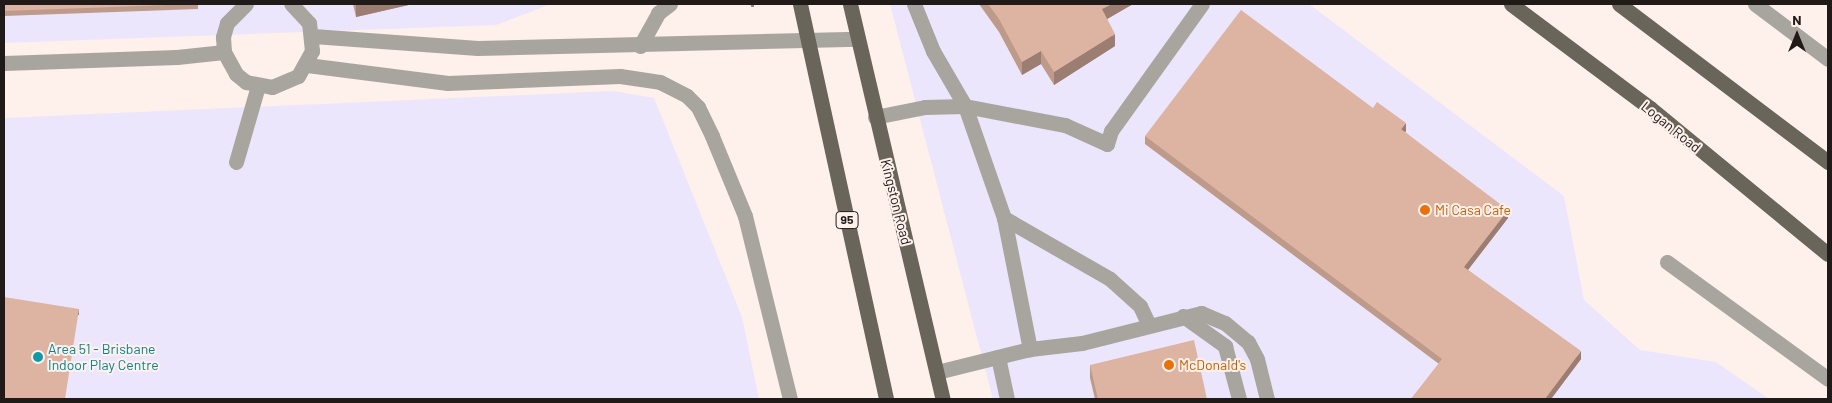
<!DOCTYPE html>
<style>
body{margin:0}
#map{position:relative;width:1832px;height:403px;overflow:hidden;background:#fef0eb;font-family:Barlow,sans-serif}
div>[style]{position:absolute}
.commercial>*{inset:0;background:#ebe6fc}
.path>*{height:3px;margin-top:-1.5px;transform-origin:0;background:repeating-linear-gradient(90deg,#8d8380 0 2.5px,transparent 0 6.5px)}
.lane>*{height:15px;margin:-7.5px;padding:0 7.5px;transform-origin:7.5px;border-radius:7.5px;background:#a8a59f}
.street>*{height:15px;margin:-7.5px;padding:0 7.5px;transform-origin:7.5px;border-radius:7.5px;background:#a8a59f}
.primary>*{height:15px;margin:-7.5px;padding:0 7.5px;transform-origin:7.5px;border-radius:7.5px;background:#69655a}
.wall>*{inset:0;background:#be9a8b}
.shaded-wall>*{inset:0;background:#9b7d71;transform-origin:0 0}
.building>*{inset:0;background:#ddb3a2}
.dots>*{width:14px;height:14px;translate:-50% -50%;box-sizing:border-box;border:2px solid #fef0eb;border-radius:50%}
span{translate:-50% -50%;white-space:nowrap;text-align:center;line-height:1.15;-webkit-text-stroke:4px #fef0eb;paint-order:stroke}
.shield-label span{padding:1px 4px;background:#fef0eb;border:1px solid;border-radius:4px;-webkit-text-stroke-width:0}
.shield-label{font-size:12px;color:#201a18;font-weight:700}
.street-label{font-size:14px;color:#201a18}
.food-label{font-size:14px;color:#c56008}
.left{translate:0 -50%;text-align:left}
.culture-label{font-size:14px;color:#0d838f}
.frame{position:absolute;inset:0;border:5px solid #201a18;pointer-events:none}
.north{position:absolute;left:1772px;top:10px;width:50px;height:50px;-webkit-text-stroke:4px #fef0eb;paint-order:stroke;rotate:0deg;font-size:14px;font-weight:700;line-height:20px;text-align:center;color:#201a18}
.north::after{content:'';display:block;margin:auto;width:18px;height:22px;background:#201a18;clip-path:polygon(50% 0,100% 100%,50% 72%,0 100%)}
</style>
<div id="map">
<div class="commercial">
<div style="clip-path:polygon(4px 4px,551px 4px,496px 25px,4px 43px)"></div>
<div style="clip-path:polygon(890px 4px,1309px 4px,1564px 196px,1584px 300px,1640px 350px,1716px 362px,1769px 399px,993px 399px)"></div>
<div style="clip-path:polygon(613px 91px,654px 98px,742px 317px,759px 399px,4px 399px,4px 118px)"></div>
</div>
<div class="path">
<div style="left:752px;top:4px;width:5px;rotate:68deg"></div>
</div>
<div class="lane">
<div style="left:246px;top:4px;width:27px;rotate:135deg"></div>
<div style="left:227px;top:23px;width:15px;rotate:106deg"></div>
<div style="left:223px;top:37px;width:15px;rotate:86deg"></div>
<div style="left:224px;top:52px;width:25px;rotate:61deg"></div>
<div style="left:236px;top:74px;width:13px;rotate:39deg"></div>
<div style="left:246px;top:82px;width:26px;rotate:11deg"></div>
<div style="left:272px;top:87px;width:28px;rotate:-23deg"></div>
<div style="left:298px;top:76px;width:29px;rotate:-61deg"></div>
<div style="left:312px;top:51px;width:28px;rotate:-96deg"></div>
<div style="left:309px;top:23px;width:26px;rotate:-133deg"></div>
<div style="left:914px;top:4px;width:51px;rotate:68deg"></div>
<div style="left:933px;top:51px;width:64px;rotate:59.8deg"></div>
<div style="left:965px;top:106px;width:102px;rotate:10.8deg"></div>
<div style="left:1065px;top:125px;width:46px;rotate:24.3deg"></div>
<div style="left:1107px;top:144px;width:14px;rotate:-73deg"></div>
<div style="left:1111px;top:131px;width:156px;rotate:-54.4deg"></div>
<div style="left:313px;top:36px;width:165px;rotate:4.2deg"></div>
<div style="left:478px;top:48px;width:380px;rotate:-1.4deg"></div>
<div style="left:640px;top:46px;width:38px;rotate:-61deg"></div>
<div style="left:658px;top:13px;width:15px;rotate:-37deg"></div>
<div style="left:4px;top:63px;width:173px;rotate:-2deg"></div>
<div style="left:177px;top:57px;width:47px;rotate:-6.1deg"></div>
<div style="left:307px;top:65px;width:142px;rotate:7.3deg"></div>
<div style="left:448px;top:83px;width:172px;rotate:-2.3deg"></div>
<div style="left:620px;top:76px;width:40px;rotate:8.5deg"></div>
<div style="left:660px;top:82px;width:30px;rotate:27deg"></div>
<div style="left:687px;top:96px;width:16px;rotate:45deg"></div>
<div style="left:698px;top:107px;width:32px;rotate:64deg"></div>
<div style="left:712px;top:136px;width:87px;rotate:67.6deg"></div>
<div style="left:745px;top:216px;width:188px;rotate:76.2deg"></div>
<div style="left:875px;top:117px;width:51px;rotate:-11.3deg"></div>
<div style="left:925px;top:107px;width:40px;rotate:-1.4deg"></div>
<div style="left:965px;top:106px;width:119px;rotate:70.8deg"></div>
<div style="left:1004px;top:218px;width:134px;rotate:78.8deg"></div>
<div style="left:236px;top:162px;width:79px;rotate:-73.9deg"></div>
<div style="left:1004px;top:218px;width:122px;rotate:29.9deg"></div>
<div style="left:1110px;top:279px;width:40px;rotate:42deg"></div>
<div style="left:1140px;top:306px;width:21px;rotate:65deg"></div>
<div style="left:1183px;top:316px;width:52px;rotate:35.5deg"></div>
<div style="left:1225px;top:346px;width:55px;rotate:75.2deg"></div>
<div style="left:998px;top:357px;width:43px;rotate:77.9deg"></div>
<div style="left:937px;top:372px;width:96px;rotate:-13.9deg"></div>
<div style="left:1030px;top:349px;width:52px;rotate:-6.6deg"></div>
<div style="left:1082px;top:343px;width:123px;rotate:-14.1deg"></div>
<div style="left:1201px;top:313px;width:26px;rotate:23deg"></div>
<div style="left:1225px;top:323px;width:30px;rotate:40deg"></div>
<div style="left:1248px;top:342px;width:19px;rotate:62deg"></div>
<div style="left:1257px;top:359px;width:41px;rotate:76deg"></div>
</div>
<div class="street">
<div style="left:1755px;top:4px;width:91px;rotate:37deg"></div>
<div style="left:1667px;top:262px;width:199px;rotate:36deg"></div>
</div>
<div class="primary">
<div style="left:800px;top:4px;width:404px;rotate:77.7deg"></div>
<div style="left:850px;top:4px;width:406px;rotate:76.8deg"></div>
<div style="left:1511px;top:4px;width:174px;rotate:36.8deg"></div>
<div style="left:1650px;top:108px;width:230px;rotate:39.4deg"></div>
<div style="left:1619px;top:4px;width:262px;rotate:37.1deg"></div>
</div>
<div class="wall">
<div style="clip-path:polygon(4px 4px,198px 4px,198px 9px,4px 16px)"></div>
<div style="clip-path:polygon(353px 4px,413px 4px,356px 17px)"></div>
<div style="clip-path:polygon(979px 4px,1133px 4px,1107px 19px,1115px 46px,1054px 85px,1041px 64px,1022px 75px,999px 32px)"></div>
<div style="clip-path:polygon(1406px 131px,1405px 132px,1508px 218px,1468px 270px,1581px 359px,1551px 399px,1411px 399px,1439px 364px,1145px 144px,1145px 136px)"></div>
<div style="clip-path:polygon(1090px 365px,1207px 399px,1095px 399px,1090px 378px)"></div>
</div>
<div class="shaded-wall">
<div style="clip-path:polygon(356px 4px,413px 4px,356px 17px)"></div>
<div style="clip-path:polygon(1112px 4px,1133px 4px,1102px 22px,1102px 9px)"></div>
<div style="clip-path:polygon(1115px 34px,1115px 46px,1054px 85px,1054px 72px)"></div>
<div style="clip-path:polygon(1041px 51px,1041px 64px,1022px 75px,1022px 62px)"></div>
<div style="clip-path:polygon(1406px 123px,1406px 131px,1401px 137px,1401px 129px)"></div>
<div style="clip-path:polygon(1508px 210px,1508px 218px,1464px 275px,1464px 267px)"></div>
<div style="left:79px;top:309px;width:6px;height:91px;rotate:90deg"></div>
<div style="clip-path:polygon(1581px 351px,1581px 359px,1551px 399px,1545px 399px)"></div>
</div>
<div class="building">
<div style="clip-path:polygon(4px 4px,195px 4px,4px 11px)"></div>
<div style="clip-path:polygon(988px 4px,1112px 4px,1102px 9px,1115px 34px,1054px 72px,1041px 51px,1022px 62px,999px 19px)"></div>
<div style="clip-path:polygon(1241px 10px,1373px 108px,1377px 102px,1406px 123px,1401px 129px,1508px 210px,1464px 267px,1581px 351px,1545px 399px,1411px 399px,1442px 359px,1145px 136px)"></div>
<div style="clip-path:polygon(4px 297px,79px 309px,65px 399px,4px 399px)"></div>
<div style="clip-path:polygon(1194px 340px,1207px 399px,1098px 399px,1090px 365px)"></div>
</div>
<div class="dots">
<div style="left:1425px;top:210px;background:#e8710a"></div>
<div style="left:38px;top:357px;background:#0f9aa8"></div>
<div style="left:1169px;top:365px;background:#e8710a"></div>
</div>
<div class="shield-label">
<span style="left:847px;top:220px">95</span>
</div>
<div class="street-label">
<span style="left:1671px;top:127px;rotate:39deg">Logan Road</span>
<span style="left:896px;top:202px;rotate:76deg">Kingston Road</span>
</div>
<div class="food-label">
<span class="left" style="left:1435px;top:210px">Mi Casa Cafe</span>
<span class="left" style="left:1179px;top:365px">McDonald's</span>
</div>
<div class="culture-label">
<span class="left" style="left:48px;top:357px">Area 51 - Brisbane<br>Indoor Play Centre</span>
</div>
<div class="frame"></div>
<div class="north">N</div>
</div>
